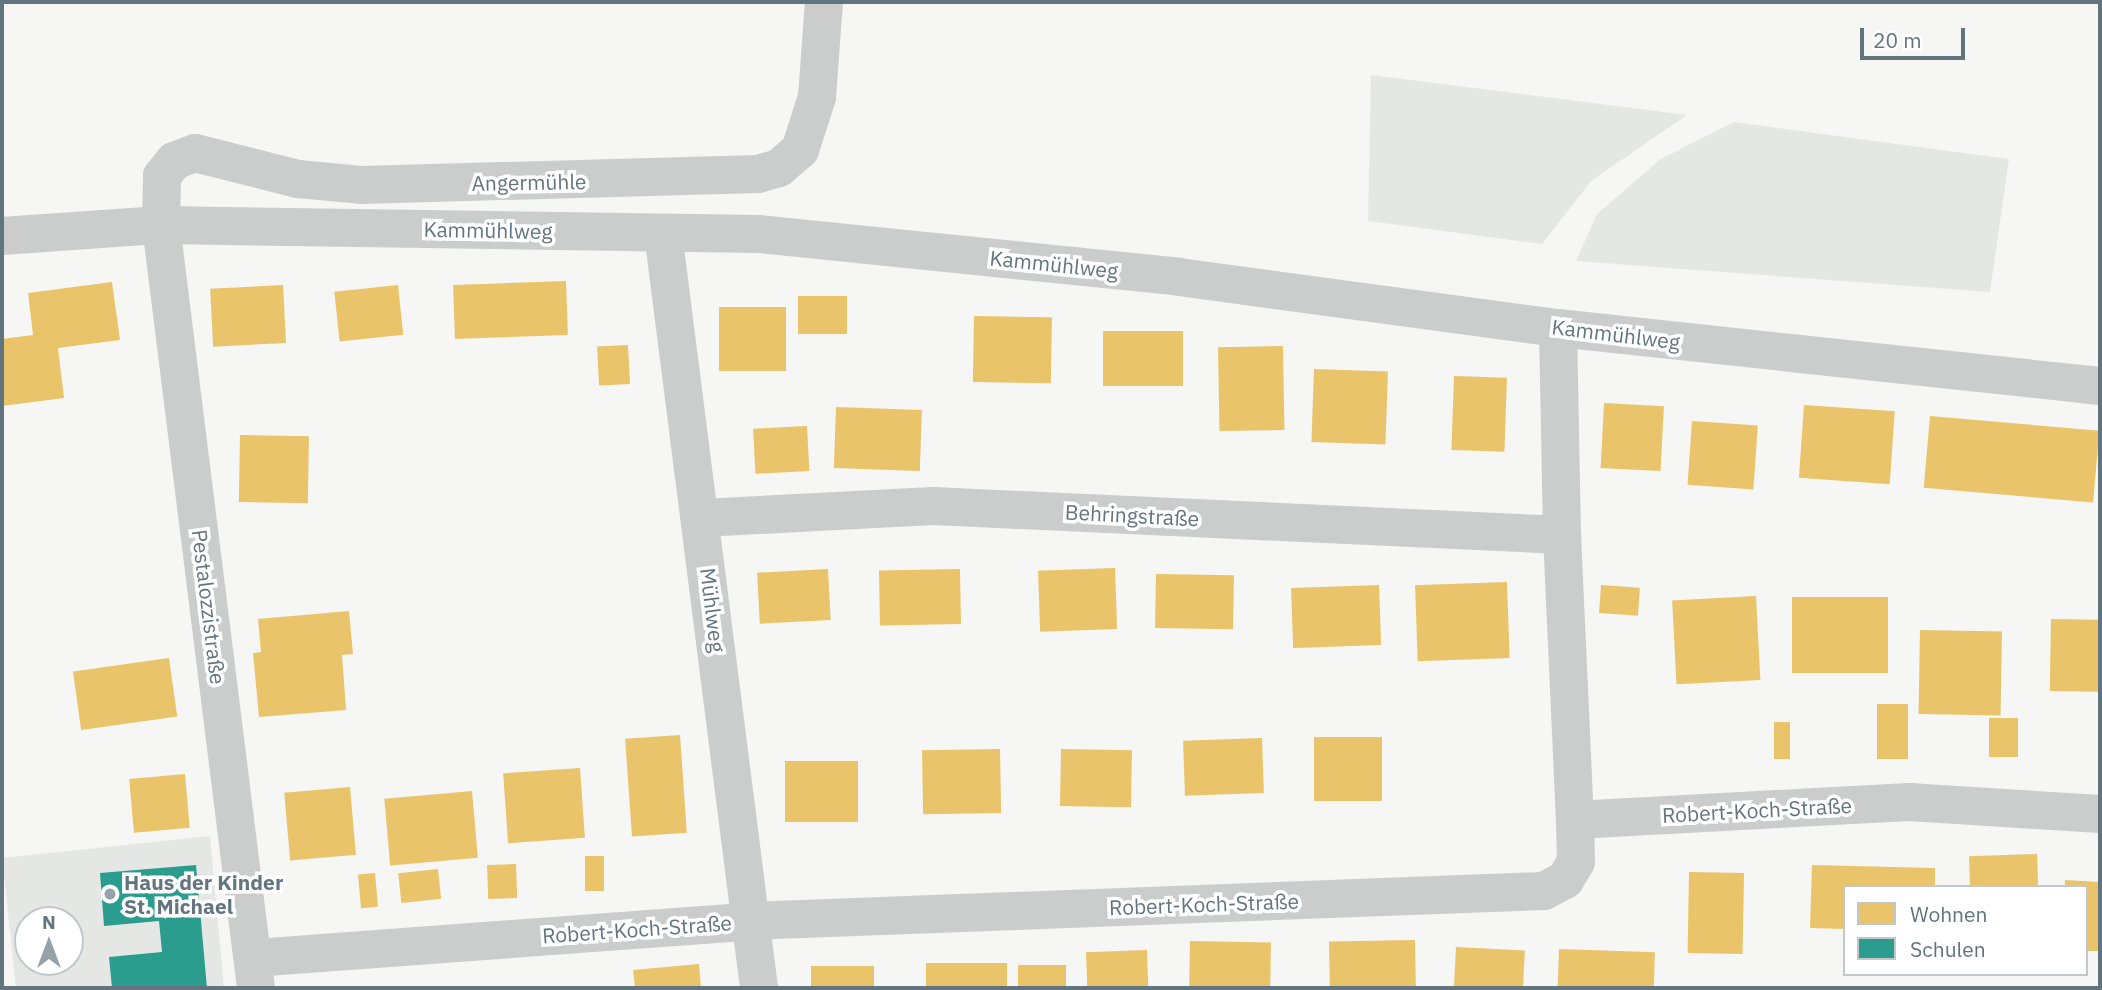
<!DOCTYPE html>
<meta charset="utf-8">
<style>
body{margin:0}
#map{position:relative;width:2102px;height:990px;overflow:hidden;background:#f6f6f5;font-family:"IBM Plex Sans",sans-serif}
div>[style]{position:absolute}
.built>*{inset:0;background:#e5e7e5}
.green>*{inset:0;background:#e5e8e2}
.homes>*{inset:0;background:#e9c46a;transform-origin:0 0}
.schools>*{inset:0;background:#2a9d8f}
.minor>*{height:38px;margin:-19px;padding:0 19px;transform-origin:19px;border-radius:19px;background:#cbcccc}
.dots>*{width:19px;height:19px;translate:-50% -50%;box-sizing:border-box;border:4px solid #fff;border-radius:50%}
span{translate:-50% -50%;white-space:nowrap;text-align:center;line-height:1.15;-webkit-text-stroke:7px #fff;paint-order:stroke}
.street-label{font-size:21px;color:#62757f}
.poi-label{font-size:21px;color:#62757f;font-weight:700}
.left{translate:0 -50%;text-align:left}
.frame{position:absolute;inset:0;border:4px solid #62757f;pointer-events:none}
.legend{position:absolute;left:1843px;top:885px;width:245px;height:91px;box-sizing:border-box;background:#fff;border:2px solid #c0c8cc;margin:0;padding:9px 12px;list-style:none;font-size:21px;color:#62757f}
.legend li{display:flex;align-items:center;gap:14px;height:35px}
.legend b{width:35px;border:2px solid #c0c8cc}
.north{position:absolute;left:14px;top:906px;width:70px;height:70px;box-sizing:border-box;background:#fff;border:2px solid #c0c8cc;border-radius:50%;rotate:0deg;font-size:19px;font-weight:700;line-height:28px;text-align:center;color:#62757f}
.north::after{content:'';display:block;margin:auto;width:24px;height:32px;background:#96a2a8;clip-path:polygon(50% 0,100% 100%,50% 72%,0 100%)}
.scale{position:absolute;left:1860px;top:28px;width:105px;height:32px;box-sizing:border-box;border:4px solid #62757f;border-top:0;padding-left:9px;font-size:21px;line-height:24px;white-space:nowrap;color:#62757f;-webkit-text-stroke:5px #fff;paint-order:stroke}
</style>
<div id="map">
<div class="built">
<div style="clip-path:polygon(evenodd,210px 836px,224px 988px,16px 988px,2px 858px,210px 836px,28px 920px,70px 920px,70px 962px,28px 962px,28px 920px)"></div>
</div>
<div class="green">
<div style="clip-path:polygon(1371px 75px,1687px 115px,1591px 181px,1542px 244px,1368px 221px)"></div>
<div style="clip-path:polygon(1734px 122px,2009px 159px,1990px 292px,1576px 261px,1597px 214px,1661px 159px)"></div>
</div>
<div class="homes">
<div style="left:566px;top:281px;width:54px;height:113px;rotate:88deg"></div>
<div style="clip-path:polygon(112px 282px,120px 340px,58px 348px,64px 398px,2px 406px,2px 339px,33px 335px,28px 293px)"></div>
<div style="left:283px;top:285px;width:58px;height:73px;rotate:87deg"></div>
<div style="left:398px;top:285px;width:50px;height:64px;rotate:84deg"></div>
<div style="left:798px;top:296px;width:49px;height:38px"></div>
<div style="left:719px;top:307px;width:67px;height:64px"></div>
<div style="left:974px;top:316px;width:78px;height:66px;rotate:1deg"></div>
<div style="left:1103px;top:331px;width:80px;height:55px"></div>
<div style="left:628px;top:345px;width:39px;height:31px;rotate:87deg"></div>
<div style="left:1283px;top:346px;width:84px;height:65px;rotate:89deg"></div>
<div style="left:1314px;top:369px;width:74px;height:73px;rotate:2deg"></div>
<div style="left:1454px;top:376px;width:53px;height:74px;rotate:2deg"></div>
<div style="left:1604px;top:403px;width:60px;height:65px;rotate:3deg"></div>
<div style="left:1804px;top:405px;width:91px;height:73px;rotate:4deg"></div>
<div style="left:836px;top:407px;width:86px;height:61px;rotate:2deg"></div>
<div style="left:1930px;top:416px;width:170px;height:72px;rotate:5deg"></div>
<div style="left:1692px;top:421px;width:66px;height:64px;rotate:4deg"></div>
<div style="left:807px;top:426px;width:45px;height:54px;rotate:87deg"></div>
<div style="left:240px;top:435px;width:69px;height:67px;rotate:1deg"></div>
<div style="left:1115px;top:568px;width:61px;height:77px;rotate:88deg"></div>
<div style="left:828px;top:569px;width:51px;height:71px;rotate:87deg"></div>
<div style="left:960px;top:569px;width:55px;height:81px;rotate:89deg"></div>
<div style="left:1156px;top:574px;width:78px;height:54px;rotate:1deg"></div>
<div style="left:1507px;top:582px;width:76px;height:92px;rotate:88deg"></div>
<div style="left:1379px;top:585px;width:60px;height:88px;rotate:88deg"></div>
<div style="left:1601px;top:585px;width:39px;height:28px;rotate:4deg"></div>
<div style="left:1756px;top:596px;width:84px;height:84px;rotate:87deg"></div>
<div style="left:1792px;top:597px;width:96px;height:76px"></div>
<div style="clip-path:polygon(349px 611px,353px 654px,342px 655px,346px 710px,259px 717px,253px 653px,261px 652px,258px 619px)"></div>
<div style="left:2051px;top:619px;width:49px;height:72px;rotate:1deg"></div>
<div style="left:1920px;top:630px;width:82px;height:84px;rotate:1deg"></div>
<div style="left:169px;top:658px;width:59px;height:97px;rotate:82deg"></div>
<div style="left:1877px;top:704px;width:31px;height:55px"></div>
<div style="left:1989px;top:718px;width:29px;height:39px"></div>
<div style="left:1774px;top:722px;width:16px;height:37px"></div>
<div style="left:680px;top:735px;width:98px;height:55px;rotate:86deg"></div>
<div style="left:1314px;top:737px;width:68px;height:64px"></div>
<div style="left:1262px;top:738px;width:55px;height:79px;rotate:88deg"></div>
<div style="left:1000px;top:749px;width:64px;height:78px;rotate:89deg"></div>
<div style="left:1061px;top:749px;width:71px;height:57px;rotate:1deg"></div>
<div style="left:785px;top:761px;width:73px;height:61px"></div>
<div style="left:580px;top:768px;width:70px;height:77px;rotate:86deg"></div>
<div style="left:185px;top:774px;width:54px;height:56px;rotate:85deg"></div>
<div style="left:350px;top:787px;width:68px;height:66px;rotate:85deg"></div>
<div style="left:472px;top:791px;width:67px;height:88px;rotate:85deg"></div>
<div style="left:2037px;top:854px;width:33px;height:68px;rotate:88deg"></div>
<div style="left:604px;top:856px;width:35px;height:19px;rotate:90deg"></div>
<div style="left:516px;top:864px;width:34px;height:29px;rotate:88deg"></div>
<div style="clip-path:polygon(1812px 865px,1935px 868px,1935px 887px,1845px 887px,1845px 929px,1810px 928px)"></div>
<div style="left:438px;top:869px;width:30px;height:40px;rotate:84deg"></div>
<div style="left:1689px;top:872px;width:55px;height:81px;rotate:1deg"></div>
<div style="left:375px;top:873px;width:34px;height:17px;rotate:85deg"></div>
<div style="clip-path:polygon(2065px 880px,2100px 882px,2100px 951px,2086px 951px,2086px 887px,2065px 887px)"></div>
<div style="left:1415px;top:940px;width:48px;height:86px;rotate:89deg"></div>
<div style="left:1190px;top:941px;width:81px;height:47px;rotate:1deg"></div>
<div style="left:1456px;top:947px;width:69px;height:41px;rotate:3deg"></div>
<div style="left:1559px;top:949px;width:96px;height:39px;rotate:2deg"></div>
<div style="left:1147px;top:950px;width:38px;height:61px;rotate:88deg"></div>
<div style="left:926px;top:963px;width:81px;height:25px"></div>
<div style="clip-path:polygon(699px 964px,701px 988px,635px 988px,633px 970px)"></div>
<div style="left:1018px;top:965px;width:48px;height:23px"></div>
<div style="left:811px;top:966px;width:63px;height:22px"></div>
</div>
<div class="schools">
<div style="clip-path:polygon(196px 865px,207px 988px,112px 988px,109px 957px,162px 952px,159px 921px,104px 926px,100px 873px)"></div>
</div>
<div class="minor">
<div style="left:663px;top:233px;width:761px;rotate:82.75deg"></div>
<div style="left:2px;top:236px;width:159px;rotate:-4deg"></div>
<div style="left:161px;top:225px;width:598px;rotate:0.86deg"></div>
<div style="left:759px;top:234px;width:422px;rotate:5.8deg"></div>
<div style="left:1179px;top:277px;width:382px;rotate:7.7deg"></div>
<div style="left:1558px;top:328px;width:545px;rotate:6.11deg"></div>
<div style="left:702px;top:518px;width:231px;rotate:-3deg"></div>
<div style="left:933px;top:506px;width:630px;rotate:2.64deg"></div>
<div style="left:1562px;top:535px;width:207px;rotate:-91.1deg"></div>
<div style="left:1562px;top:535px;width:285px;rotate:87.4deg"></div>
<div style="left:253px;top:958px;width:499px;rotate:-4.2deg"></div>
<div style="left:751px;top:921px;width:794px;rotate:-2.17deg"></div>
<div style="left:1544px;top:891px;width:24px;rotate:-28deg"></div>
<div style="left:1565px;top:880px;width:21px;rotate:-59deg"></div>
<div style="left:1576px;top:862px;width:42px;rotate:-91.4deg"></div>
<div style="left:1575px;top:820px;width:334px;rotate:-3.1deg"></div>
<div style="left:1909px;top:802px;width:191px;rotate:3.6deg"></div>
<div style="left:256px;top:988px;width:769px;rotate:-97.1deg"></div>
<div style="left:161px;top:225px;width:49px;rotate:-88.8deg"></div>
<div style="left:162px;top:176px;width:19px;rotate:-51deg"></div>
<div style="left:174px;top:161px;width:22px;rotate:-21deg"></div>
<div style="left:195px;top:153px;width:106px;rotate:14.2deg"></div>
<div style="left:298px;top:179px;width:63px;rotate:5.4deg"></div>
<div style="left:361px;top:185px;width:397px;rotate:-1.6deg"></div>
<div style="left:758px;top:174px;width:22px;rotate:-16deg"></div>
<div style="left:779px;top:168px;width:28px;rotate:-41deg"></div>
<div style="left:800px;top:150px;width:56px;rotate:-72.2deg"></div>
<div style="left:817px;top:97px;width:95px;rotate:-85.8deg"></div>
</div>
<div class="dots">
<div style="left:110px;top:894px;background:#96a2a8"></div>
</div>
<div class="street-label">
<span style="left:529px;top:182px;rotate:-1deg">Angermühle</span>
<span style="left:488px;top:230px;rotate:1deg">Kammühlweg</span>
<span style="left:1054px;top:264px;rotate:6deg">Kammühlweg</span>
<span style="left:1616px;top:334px;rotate:7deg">Kammühlweg</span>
<span style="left:1132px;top:515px;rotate:3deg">Behringstraße</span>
<span style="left:209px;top:607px;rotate:83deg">Pestalozzistraße</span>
<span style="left:713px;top:610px;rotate:83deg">Mühlweg</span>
<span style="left:1757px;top:810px;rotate:-3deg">Robert-Koch-Straße</span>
<span style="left:1204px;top:904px;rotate:-2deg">Robert-Koch-Straße</span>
<span style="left:637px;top:929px;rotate:-4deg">Robert-Koch-Straße</span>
</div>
<div class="poi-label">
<span class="left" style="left:124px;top:894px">Haus der Kinder<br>St. Michael</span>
</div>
<div class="frame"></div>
<ul class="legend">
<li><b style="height:19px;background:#e9c46a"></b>Wohnen</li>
<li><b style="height:19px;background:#2a9d8f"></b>Schulen</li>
</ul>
<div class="north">N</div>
<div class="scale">20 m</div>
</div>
